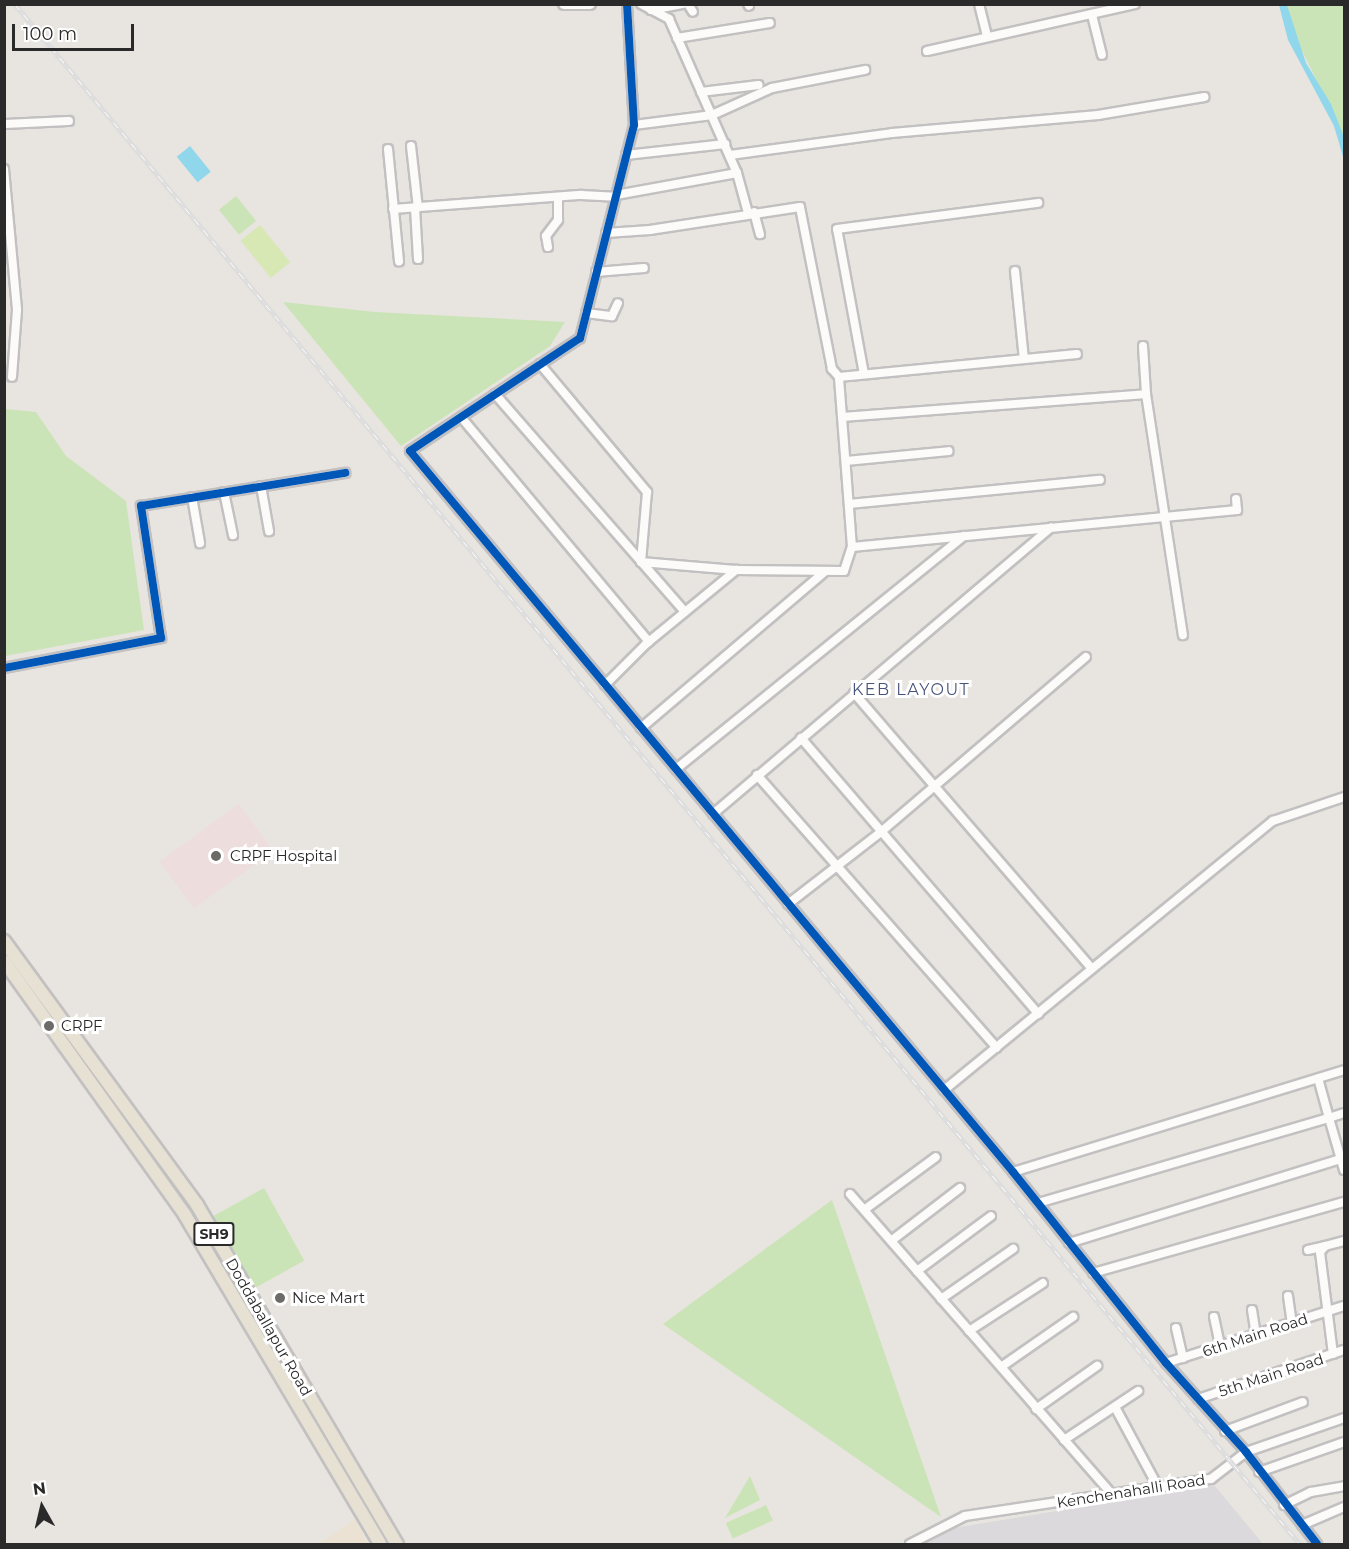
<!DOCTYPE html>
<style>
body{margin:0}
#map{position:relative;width:1349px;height:1549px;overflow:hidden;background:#e8e4df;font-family:Montserrat,sans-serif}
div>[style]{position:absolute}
.industrial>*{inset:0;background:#dbd9db}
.education>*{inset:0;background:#ebe2d3}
.medical>*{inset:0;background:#edd;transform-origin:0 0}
.green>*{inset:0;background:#cbe4b7;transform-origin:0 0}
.pitch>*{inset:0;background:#d7e8b5;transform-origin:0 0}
.water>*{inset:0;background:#91d7eb;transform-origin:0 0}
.roads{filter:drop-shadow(2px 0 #c2c0c1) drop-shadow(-2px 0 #c2c0c1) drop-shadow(0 2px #c2c0c1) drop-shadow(0 -2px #c2c0c1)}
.street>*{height:8px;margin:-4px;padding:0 4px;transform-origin:4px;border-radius:4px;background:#fcfbfa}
.secondary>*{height:10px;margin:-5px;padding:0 5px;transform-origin:5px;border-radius:5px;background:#fcfbfa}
.primary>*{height:12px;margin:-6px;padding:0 6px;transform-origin:6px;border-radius:6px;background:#e6e1d3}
.rail>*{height:4.5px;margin-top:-2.25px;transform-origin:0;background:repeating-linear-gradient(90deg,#fff 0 7px,#ddddde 0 14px);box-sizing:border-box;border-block:2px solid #ddddde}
.cycleway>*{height:8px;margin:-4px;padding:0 4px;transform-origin:4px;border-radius:4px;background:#0057b8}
.dots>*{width:16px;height:16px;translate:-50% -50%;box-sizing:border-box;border:3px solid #fff;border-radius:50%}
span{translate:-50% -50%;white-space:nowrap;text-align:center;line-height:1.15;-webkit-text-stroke:6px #fff;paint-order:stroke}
.shield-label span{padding:2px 4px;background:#fff;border:2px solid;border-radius:4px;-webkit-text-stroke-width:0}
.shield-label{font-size:14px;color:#2a2a2a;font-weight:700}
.poi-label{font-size:15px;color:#2a2a2a}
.left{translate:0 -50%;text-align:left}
.street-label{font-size:15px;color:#2a2a2a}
.neighbourhood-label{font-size:16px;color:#49547b;letter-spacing:1.5px}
.frame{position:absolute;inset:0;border:6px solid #2a2a2a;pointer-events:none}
.north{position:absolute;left:12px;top:1477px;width:60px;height:60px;-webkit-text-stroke:4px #fff;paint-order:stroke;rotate:352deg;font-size:16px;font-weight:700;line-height:24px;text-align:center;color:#2a2a2a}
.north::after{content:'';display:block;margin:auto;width:21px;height:27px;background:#2a2a2a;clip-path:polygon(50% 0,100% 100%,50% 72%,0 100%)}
.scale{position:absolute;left:12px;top:24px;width:122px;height:27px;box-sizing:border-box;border:3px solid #2a2a2a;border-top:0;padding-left:8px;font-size:18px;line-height:21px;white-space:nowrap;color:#2a2a2a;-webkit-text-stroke:4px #fff;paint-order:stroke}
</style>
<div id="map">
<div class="industrial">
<div style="clip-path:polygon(1214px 1485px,1263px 1544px,926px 1544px,954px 1528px)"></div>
</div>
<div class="education">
<div style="clip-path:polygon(355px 1519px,368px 1544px,319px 1544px)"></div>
</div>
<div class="medical">
<div style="left:239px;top:804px;width:58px;height:98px;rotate:54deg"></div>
</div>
<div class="green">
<div style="clip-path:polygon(1287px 5px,1344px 5px,1344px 137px,1295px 36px)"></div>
<div style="left:236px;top:196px;width:32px;height:22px;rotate:51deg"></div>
<div style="clip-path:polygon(283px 302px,375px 312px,565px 322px,550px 346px,401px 446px)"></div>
<div style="clip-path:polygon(5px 409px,36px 412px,66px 456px,126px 501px,144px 630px,5px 656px)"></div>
<div style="left:264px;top:1188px;width:83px;height:60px;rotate:61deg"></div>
<div style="clip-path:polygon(832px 1200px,857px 1273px,941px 1517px,663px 1324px)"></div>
<div style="clip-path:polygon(750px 1476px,760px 1500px,725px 1518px)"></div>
<div style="left:766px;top:1505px;width:17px;height:44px;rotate:66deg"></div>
</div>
<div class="pitch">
<div style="left:260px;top:225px;width:48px;height:25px;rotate:51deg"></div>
</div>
<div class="water">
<div style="clip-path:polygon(1279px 5px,1287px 5px,1306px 63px,1331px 104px,1344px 137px,1344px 160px,1334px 126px,1288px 40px)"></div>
<div style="left:190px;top:146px;width:33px;height:17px;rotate:51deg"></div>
</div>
<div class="roads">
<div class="street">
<div style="left:627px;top:4px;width:121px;rotate:86.7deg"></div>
<div style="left:634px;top:125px;width:220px;rotate:104.2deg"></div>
<div style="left:580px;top:338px;width:204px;rotate:146.4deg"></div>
<div style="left:410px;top:451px;width:940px;rotate:50.09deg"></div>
<div style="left:1013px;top:1172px;width:245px;rotate:51.3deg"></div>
<div style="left:1166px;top:1363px;width:120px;rotate:48deg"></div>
<div style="left:1246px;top:1452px;width:116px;rotate:52.3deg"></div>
<div style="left:641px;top:4px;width:32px;rotate:28deg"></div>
<div style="left:669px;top:19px;width:168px;rotate:66.2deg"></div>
<div style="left:737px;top:173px;width:41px;rotate:74.6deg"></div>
<div style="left:688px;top:4px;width:9px;rotate:58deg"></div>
<div style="left:748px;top:4px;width:2px;rotate:63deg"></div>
<div style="left:979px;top:4px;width:34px;rotate:76deg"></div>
<div style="left:651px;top:10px;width:33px;rotate:-11deg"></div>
<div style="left:1092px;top:15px;width:41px;rotate:76deg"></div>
<div style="left:677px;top:38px;width:94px;rotate:-9.2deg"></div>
<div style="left:927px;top:51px;width:213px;rotate:-12.7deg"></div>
<div style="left:701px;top:92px;width:58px;rotate:-6.9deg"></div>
<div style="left:4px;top:124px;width:65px;rotate:-2.6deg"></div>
<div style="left:634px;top:125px;width:79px;rotate:-7.3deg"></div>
<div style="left:712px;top:115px;width:66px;rotate:-24.2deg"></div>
<div style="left:772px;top:88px;width:95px;rotate:-11deg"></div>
<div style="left:411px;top:146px;width:62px;rotate:83.6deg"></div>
<div style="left:388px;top:149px;width:113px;rotate:84.4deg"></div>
<div style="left:626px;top:155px;width:100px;rotate:-6.3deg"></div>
<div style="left:730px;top:155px;width:163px;rotate:-7.7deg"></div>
<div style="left:892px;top:133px;width:207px;rotate:-5deg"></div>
<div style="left:1098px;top:115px;width:108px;rotate:-9.6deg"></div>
<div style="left:4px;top:169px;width:142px;rotate:84.7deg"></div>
<div style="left:17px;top:310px;width:67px;rotate:94.3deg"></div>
<div style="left:616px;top:195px;width:123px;rotate:-10.3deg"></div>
<div style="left:415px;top:208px;width:51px;rotate:86.6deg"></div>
<div style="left:393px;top:209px;width:189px;rotate:-4.3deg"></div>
<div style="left:581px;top:195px;width:34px;rotate:3deg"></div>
<div style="left:754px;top:212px;width:23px;rotate:75deg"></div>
<div style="left:548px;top:247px;width:11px;rotate:-100deg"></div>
<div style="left:546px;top:236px;width:20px;rotate:-53deg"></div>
<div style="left:558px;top:220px;width:23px;rotate:-90deg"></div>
<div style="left:1015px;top:271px;width:88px;rotate:84.2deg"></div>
<div style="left:596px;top:272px;width:48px;rotate:-4.8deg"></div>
<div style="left:586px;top:313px;width:26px;rotate:7deg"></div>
<div style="left:612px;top:316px;width:14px;rotate:-65deg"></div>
<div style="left:1143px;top:346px;width:48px;rotate:86.4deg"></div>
<div style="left:1146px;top:394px;width:244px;rotate:81.3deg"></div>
<div style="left:540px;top:364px;width:167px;rotate:50.1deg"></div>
<div style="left:647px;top:492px;width:70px;rotate:94.9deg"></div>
<div style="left:641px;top:562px;width:95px;rotate:4.8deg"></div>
<div style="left:736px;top:570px;width:108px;rotate:0.5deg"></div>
<div style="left:844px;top:571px;width:25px;rotate:-72deg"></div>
<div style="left:852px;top:547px;width:170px;rotate:-94.4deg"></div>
<div style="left:839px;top:377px;width:11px;rotate:-131deg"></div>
<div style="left:832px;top:369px;width:165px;rotate:-101.2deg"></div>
<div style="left:800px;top:207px;width:152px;rotate:171.3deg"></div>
<div style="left:650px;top:230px;width:44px;rotate:176.1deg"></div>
<div style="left:864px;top:374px;width:147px;rotate:-100.5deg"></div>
<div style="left:837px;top:229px;width:203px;rotate:-7.4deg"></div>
<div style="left:839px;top:377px;width:239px;rotate:-5.5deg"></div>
<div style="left:495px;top:394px;width:289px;rotate:48.9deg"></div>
<div style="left:461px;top:417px;width:293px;rotate:50.1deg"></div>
<div style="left:842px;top:417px;width:305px;rotate:-4.3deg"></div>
<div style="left:846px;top:461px;width:103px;rotate:-5.5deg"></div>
<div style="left:261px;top:486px;width:46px;rotate:79.9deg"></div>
<div style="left:224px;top:492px;width:44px;rotate:78.2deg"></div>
<div style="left:192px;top:497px;width:47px;rotate:80.1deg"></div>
<div style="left:849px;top:504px;width:252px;rotate:-5.5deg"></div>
<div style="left:852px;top:547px;width:387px;rotate:-5.5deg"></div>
<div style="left:1237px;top:510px;width:11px;rotate:-95deg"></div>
<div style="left:4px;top:668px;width:160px;rotate:-10.8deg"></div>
<div style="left:161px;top:638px;width:134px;rotate:-98.6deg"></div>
<div style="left:141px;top:506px;width:207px;rotate:-9.2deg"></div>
<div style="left:605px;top:685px;width:58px;rotate:-45deg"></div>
<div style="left:646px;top:644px;width:117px;rotate:-39.4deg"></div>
<div style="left:854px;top:693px;width:364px;rotate:49.2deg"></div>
<div style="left:641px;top:728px;width:240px;rotate:-40.4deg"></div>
<div style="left:801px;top:738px;width:364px;rotate:49.3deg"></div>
<div style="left:676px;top:769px;width:370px;rotate:-39deg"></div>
<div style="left:757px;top:775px;width:363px;rotate:48.7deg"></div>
<div style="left:713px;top:814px;width:443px;rotate:-40.3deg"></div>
<div style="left:788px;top:904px;width:119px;rotate:-37.8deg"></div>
<div style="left:882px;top:831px;width:268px;rotate:-40.5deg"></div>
<div style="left:944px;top:1090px;width:425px;rotate:-39.3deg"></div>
<div style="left:1273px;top:821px;width:75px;rotate:-18.7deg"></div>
<div style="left:1344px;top:1113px;width:16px;rotate:162deg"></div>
<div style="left:1329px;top:1118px;width:54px;rotate:73.9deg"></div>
<div style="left:1013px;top:1172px;width:346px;rotate:-17.1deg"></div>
<div style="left:850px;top:1194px;width:398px;rotate:48.9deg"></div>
<div style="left:1038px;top:1203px;width:303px;rotate:-16.3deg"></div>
<div style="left:1329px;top:1118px;width:41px;rotate:-105.4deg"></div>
<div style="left:864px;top:1210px;width:89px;rotate:-36.4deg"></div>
<div style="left:891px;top:1241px;width:87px;rotate:-37.5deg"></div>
<div style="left:1069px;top:1243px;width:288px;rotate:-17.2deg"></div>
<div style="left:1308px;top:1250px;width:17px;rotate:-13deg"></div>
<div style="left:917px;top:1271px;width:92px;rotate:-36.6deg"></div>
<div style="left:1093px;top:1273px;width:261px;rotate:-15.8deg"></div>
<div style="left:1288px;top:1296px;width:27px;rotate:82deg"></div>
<div style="left:941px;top:1299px;width:88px;rotate:-34.8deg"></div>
<div style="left:1252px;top:1310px;width:25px;rotate:81deg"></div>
<div style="left:1214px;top:1317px;width:30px;rotate:78deg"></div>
<div style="left:1176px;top:1328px;width:31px;rotate:77deg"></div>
<div style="left:969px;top:1331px;width:88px;rotate:-33deg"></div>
<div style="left:1333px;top:1354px;width:103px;rotate:-97.3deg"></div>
<div style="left:1320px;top:1252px;width:8px;rotate:-50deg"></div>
<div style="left:1325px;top:1246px;width:20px;rotate:-15deg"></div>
<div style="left:1166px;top:1363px;width:187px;rotate:-17.8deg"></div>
<div style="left:1001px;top:1367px;width:88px;rotate:-34.8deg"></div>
<div style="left:1198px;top:1399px;width:154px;rotate:-18.6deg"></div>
<div style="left:1115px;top:1407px;width:91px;rotate:61.7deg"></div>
<div style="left:1036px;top:1409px;width:75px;rotate:-35.2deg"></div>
<div style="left:1225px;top:1431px;width:83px;rotate:-20.4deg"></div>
<div style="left:1064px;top:1440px;width:89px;rotate:-33.5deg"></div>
<div style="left:1259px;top:1472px;width:90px;rotate:-19.4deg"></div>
<div style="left:1284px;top:1505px;width:30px;rotate:-26deg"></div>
<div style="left:1311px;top:1492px;width:34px;rotate:-10deg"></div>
<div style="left:1302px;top:1525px;width:46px;rotate:-23.2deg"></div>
<div style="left:910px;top:1544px;width:62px;rotate:-27deg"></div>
<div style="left:965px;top:1516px;width:249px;rotate:-8.6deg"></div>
<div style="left:1211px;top:1479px;width:44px;rotate:-37.6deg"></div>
<div style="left:1246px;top:1452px;width:104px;rotate:-19.1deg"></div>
</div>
<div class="secondary">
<div style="left:564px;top:4px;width:26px"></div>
</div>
<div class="primary">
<div style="left:4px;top:941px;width:327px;rotate:53.8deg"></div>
<div style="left:197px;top:1205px;width:394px;rotate:59.5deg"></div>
<div style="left:4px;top:961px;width:312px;rotate:54.5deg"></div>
<div style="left:185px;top:1215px;width:382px;rotate:59.3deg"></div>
</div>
</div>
<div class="rail">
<div style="left:15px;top:4px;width:2006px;rotate:50.16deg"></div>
</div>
<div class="cycleway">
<div style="left:627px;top:4px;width:121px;rotate:86.7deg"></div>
<div style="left:634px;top:125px;width:220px;rotate:104.2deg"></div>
<div style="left:580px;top:338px;width:204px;rotate:146.4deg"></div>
<div style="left:410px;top:451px;width:940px;rotate:50.09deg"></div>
<div style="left:1013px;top:1172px;width:245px;rotate:51.3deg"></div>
<div style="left:1166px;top:1363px;width:120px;rotate:48deg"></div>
<div style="left:1246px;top:1452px;width:116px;rotate:52.3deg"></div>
<div style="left:4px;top:668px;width:160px;rotate:-10.8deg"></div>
<div style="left:161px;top:638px;width:134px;rotate:-98.6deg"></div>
<div style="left:141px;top:506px;width:207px;rotate:-9.2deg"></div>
</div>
<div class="dots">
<div style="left:216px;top:856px;background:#6c6b69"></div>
<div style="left:49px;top:1026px;background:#6c6b69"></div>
<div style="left:280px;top:1298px;background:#6c6b69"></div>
</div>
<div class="shield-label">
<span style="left:214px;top:1234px">SH9</span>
</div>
<div class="poi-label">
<span class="left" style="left:230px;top:856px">CRPF Hospital</span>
<span class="left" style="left:61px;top:1026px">CRPF</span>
<span class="left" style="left:292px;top:1298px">Nice Mart</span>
</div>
<div class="street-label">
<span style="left:269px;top:1327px;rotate:60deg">Doddaballapur Road</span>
<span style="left:1255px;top:1335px;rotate:-18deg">6th Main Road</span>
<span style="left:1271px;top:1375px;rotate:-18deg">5th Main Road</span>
<span style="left:1131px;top:1491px;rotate:-9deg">Kenchenahalli Road</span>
</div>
<div class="neighbourhood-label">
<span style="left:911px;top:690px">KEB LAYOUT</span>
</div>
<div class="frame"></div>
<div class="north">N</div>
<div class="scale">100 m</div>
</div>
